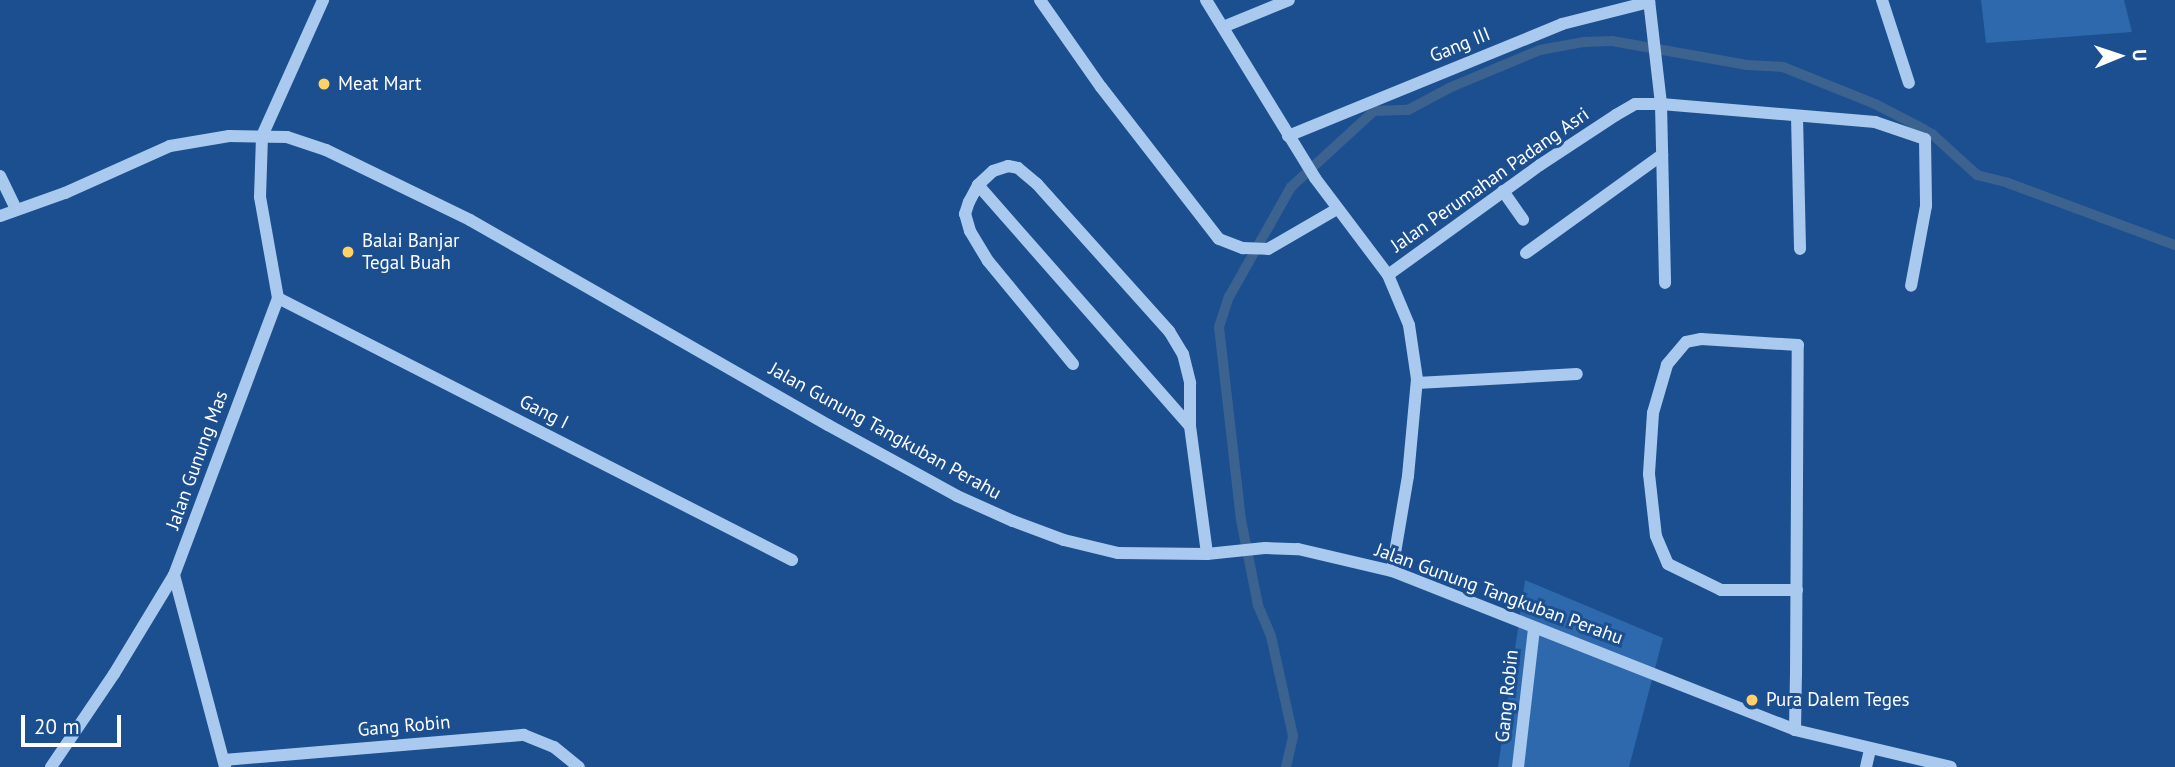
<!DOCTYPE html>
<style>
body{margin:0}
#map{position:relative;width:2175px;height:767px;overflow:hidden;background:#1b4f8f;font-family:"PT Sans",sans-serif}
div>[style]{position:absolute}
.green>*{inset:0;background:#2e69ad}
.stream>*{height:10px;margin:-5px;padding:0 5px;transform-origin:5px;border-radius:5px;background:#3c6290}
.minor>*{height:12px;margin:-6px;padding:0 6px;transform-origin:6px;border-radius:6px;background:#a9c9ee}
.dots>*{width:19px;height:19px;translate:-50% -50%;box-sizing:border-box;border:4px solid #1b4f8f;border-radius:50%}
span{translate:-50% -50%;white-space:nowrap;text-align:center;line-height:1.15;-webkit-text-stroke:6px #1b4f8f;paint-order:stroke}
.street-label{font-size:19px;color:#fff}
.poi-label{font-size:19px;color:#fff}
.left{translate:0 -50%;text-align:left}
.north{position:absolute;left:2084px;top:21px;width:70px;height:70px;-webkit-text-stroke:5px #1b4f8f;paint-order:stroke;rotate:88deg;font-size:19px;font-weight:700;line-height:28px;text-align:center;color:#fff}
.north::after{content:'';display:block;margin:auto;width:24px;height:32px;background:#fff;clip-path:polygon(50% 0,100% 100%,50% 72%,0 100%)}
.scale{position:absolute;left:21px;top:715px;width:100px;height:32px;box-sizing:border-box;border:4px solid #fff;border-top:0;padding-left:9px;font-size:21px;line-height:24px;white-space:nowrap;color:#fff;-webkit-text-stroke:5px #1b4f8f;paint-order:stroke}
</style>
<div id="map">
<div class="green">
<div style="clip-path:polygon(1981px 0,2124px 0,2132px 32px,1986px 43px)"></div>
<div style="clip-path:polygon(1525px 580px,1663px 638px,1629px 767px,1498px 767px)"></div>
</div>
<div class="stream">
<div style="left:1286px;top:767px;width:32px;rotate:-77deg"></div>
<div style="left:1293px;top:736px;width:102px;rotate:-102.4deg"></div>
<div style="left:1271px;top:636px;width:34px;rotate:-113deg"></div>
<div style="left:1258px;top:605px;width:87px;rotate:-101.3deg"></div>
<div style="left:1241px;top:520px;width:194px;rotate:-96.5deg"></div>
<div style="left:1219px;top:327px;width:32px;rotate:-72deg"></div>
<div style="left:1229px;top:297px;width:126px;rotate:-60.6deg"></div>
<div style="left:1291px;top:187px;width:113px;rotate:-42.5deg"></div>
<div style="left:1374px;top:111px;width:34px;rotate:-2deg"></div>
<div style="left:1408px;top:110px;width:47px;rotate:-28.2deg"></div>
<div style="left:1449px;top:88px;width:99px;rotate:-22.7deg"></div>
<div style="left:1540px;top:50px;width:45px;rotate:-10.3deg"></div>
<div style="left:1584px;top:42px;width:28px;rotate:-2deg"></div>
<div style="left:1612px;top:41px;width:137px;rotate:10.1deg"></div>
<div style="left:1747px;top:65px;width:36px;rotate:3deg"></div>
<div style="left:1783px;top:67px;width:99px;rotate:21.9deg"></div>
<div style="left:1875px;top:104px;width:48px;rotate:27.1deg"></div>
<div style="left:1918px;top:126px;width:16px;rotate:30deg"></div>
<div style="left:1932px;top:134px;width:61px;rotate:42.3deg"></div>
<div style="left:1977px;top:175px;width:32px;rotate:14deg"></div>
<div style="left:2008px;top:183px;width:178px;rotate:20.4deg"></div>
</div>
<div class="minor">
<div style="left:1040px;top:0;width:106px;rotate:55deg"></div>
<div style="left:1101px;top:87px;width:192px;rotate:52.2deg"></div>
<div style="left:1219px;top:239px;width:26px;rotate:21deg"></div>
<div style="left:1243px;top:248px;width:25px;rotate:2deg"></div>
<div style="left:1268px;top:249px;width:80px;rotate:-30.1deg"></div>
<div style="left:1206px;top:0;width:209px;rotate:58.5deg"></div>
<div style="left:1315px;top:178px;width:121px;rotate:53deg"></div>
<div style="left:1388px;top:275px;width:54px;rotate:67.2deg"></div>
<div style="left:1409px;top:325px;width:55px;rotate:81.6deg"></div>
<div style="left:1417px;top:379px;width:97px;rotate:95.3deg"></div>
<div style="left:1408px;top:476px;width:96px;rotate:99.6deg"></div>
<div style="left:1649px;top:0;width:105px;rotate:83.4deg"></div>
<div style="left:1661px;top:104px;width:179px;rotate:88.7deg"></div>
<div style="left:1882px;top:0;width:87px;rotate:72deg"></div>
<div style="left:1223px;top:27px;width:71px;rotate:-22.2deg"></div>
<div style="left:1797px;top:116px;width:133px;rotate:88.7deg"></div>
<div style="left:1288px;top:136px;width:296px;rotate:-22.2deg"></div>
<div style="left:1562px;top:24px;width:90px;rotate:-14.2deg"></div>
<div style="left:0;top:176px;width:37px;rotate:64deg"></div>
<div style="left:978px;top:185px;width:321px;rotate:48.7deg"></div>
<div style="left:1503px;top:191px;width:35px;rotate:55deg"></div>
<div style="left:0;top:216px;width:69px;rotate:-19.5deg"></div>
<div style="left:65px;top:193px;width:115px;rotate:-24.1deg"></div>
<div style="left:170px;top:146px;width:60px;rotate:-9.6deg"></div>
<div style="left:229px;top:136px;width:58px;rotate:1deg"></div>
<div style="left:287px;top:137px;width:41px;rotate:18.4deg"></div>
<div style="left:326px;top:150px;width:160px;rotate:25.9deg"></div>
<div style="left:470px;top:220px;width:413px;rotate:29.8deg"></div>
<div style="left:828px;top:425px;width:147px;rotate:28.8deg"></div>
<div style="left:957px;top:496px;width:61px;rotate:24.1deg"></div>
<div style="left:1013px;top:521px;width:54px;rotate:20.4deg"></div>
<div style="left:1064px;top:540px;width:56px;rotate:13.5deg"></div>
<div style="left:1118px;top:553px;width:89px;rotate:0.6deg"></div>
<div style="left:1207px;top:554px;width:58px;rotate:-5.9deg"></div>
<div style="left:1265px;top:548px;width:33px;rotate:2deg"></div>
<div style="left:1298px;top:549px;width:97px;rotate:13.2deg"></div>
<div style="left:1392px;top:571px;width:433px;rotate:21.5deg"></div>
<div style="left:1795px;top:730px;width:160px;rotate:13.3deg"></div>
<div style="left:1526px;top:253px;width:168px;rotate:-35.8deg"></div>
<div style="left:1388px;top:275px;width:188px;rotate:-35.9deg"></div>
<div style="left:1540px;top:165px;width:91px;rotate:-33.3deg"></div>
<div style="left:1616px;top:115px;width:22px;rotate:-30deg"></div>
<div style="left:1635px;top:104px;width:26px"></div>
<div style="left:1661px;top:104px;width:215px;rotate:4.8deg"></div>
<div style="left:1875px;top:122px;width:53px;rotate:18.8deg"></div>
<div style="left:1925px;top:139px;width:67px;rotate:89.1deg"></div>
<div style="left:1926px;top:206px;width:81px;rotate:100.6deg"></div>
<div style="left:278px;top:298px;width:577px;rotate:27.01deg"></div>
<div style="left:1073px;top:364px;width:134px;rotate:-129.5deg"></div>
<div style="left:988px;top:261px;width:35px;rotate:-121deg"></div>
<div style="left:970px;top:231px;width:18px;rotate:-106deg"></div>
<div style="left:965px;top:214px;width:13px;rotate:-72deg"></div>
<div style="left:969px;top:202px;width:19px;rotate:-62deg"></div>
<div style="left:978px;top:185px;width:21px;rotate:-43deg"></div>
<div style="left:993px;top:171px;width:16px;rotate:-18deg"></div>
<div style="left:1008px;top:166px;width:10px;rotate:11deg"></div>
<div style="left:1018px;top:168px;width:25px;rotate:40deg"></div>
<div style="left:1037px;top:184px;width:198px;rotate:48.1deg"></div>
<div style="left:1169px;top:331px;width:27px;rotate:59deg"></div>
<div style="left:1183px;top:354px;width:30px;rotate:76deg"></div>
<div style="left:1190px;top:383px;width:43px;rotate:90deg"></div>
<div style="left:1190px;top:426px;width:129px;rotate:82.4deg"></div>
<div style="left:1417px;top:383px;width:160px;rotate:-3.2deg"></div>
<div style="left:174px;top:575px;width:199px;rotate:75.1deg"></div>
<div style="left:1795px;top:730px;width:55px;rotate:-89deg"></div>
<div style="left:1796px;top:675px;width:330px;rotate:-89.7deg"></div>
<div style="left:1798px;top:345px;width:97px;rotate:-176.5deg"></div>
<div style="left:1701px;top:339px;width:15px;rotate:169deg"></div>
<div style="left:1686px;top:342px;width:30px;rotate:130deg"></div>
<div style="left:1667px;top:365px;width:50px;rotate:106.3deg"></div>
<div style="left:1653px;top:413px;width:61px;rotate:93.8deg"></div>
<div style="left:1649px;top:474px;width:62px;rotate:83.6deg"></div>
<div style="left:1656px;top:536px;width:30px;rotate:67deg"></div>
<div style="left:1668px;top:564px;width:59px;rotate:26.1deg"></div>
<div style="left:1721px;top:590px;width:76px"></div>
<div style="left:224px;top:760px;width:301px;rotate:-4.8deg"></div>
<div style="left:524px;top:735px;width:32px;rotate:22deg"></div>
<div style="left:554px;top:747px;width:32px;rotate:39deg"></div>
<div style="left:51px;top:767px;width:112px;rotate:-55.9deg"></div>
<div style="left:114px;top:674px;width:116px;rotate:-58.8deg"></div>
<div style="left:174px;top:575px;width:296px;rotate:-69.4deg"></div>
<div style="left:278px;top:298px;width:103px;rotate:-100.1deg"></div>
<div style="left:260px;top:197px;width:61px;rotate:-88.1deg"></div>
<div style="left:262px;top:136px;width:149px;rotate:-65.8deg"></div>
<div style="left:1518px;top:767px;width:139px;rotate:-83.4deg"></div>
<div style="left:1866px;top:767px;width:17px;rotate:-77deg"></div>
</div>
<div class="dots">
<div style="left:324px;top:84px;background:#ffd166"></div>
<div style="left:348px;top:252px;background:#ffd166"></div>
<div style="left:1752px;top:700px;background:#ffd166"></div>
</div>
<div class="street-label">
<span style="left:1460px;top:45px;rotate:-22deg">Gang III</span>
<span style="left:1490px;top:180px;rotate:-35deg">Jalan Perumahan Padang Asri</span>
<span style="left:544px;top:412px;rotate:27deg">Gang I</span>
<span style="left:885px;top:431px;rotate:29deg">Jalan Gunung Tangkuban Perahu</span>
<span style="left:197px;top:460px;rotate:-70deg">Jalan Gunung Mas</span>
<span style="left:1499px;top:594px;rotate:20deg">Jalan Gunung Tangkuban Perahu</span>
<span style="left:1507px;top:696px;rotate:-84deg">Gang Robin</span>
<span style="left:404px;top:726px;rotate:-5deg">Gang Robin</span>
</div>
<div class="poi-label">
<span class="left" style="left:338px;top:84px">Meat Mart</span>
<span class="left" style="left:362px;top:252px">Balai Banjar<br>Tegal Buah</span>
<span class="left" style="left:1766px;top:700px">Pura Dalem Teges</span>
</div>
<div class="north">U</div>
<div class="scale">20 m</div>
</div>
